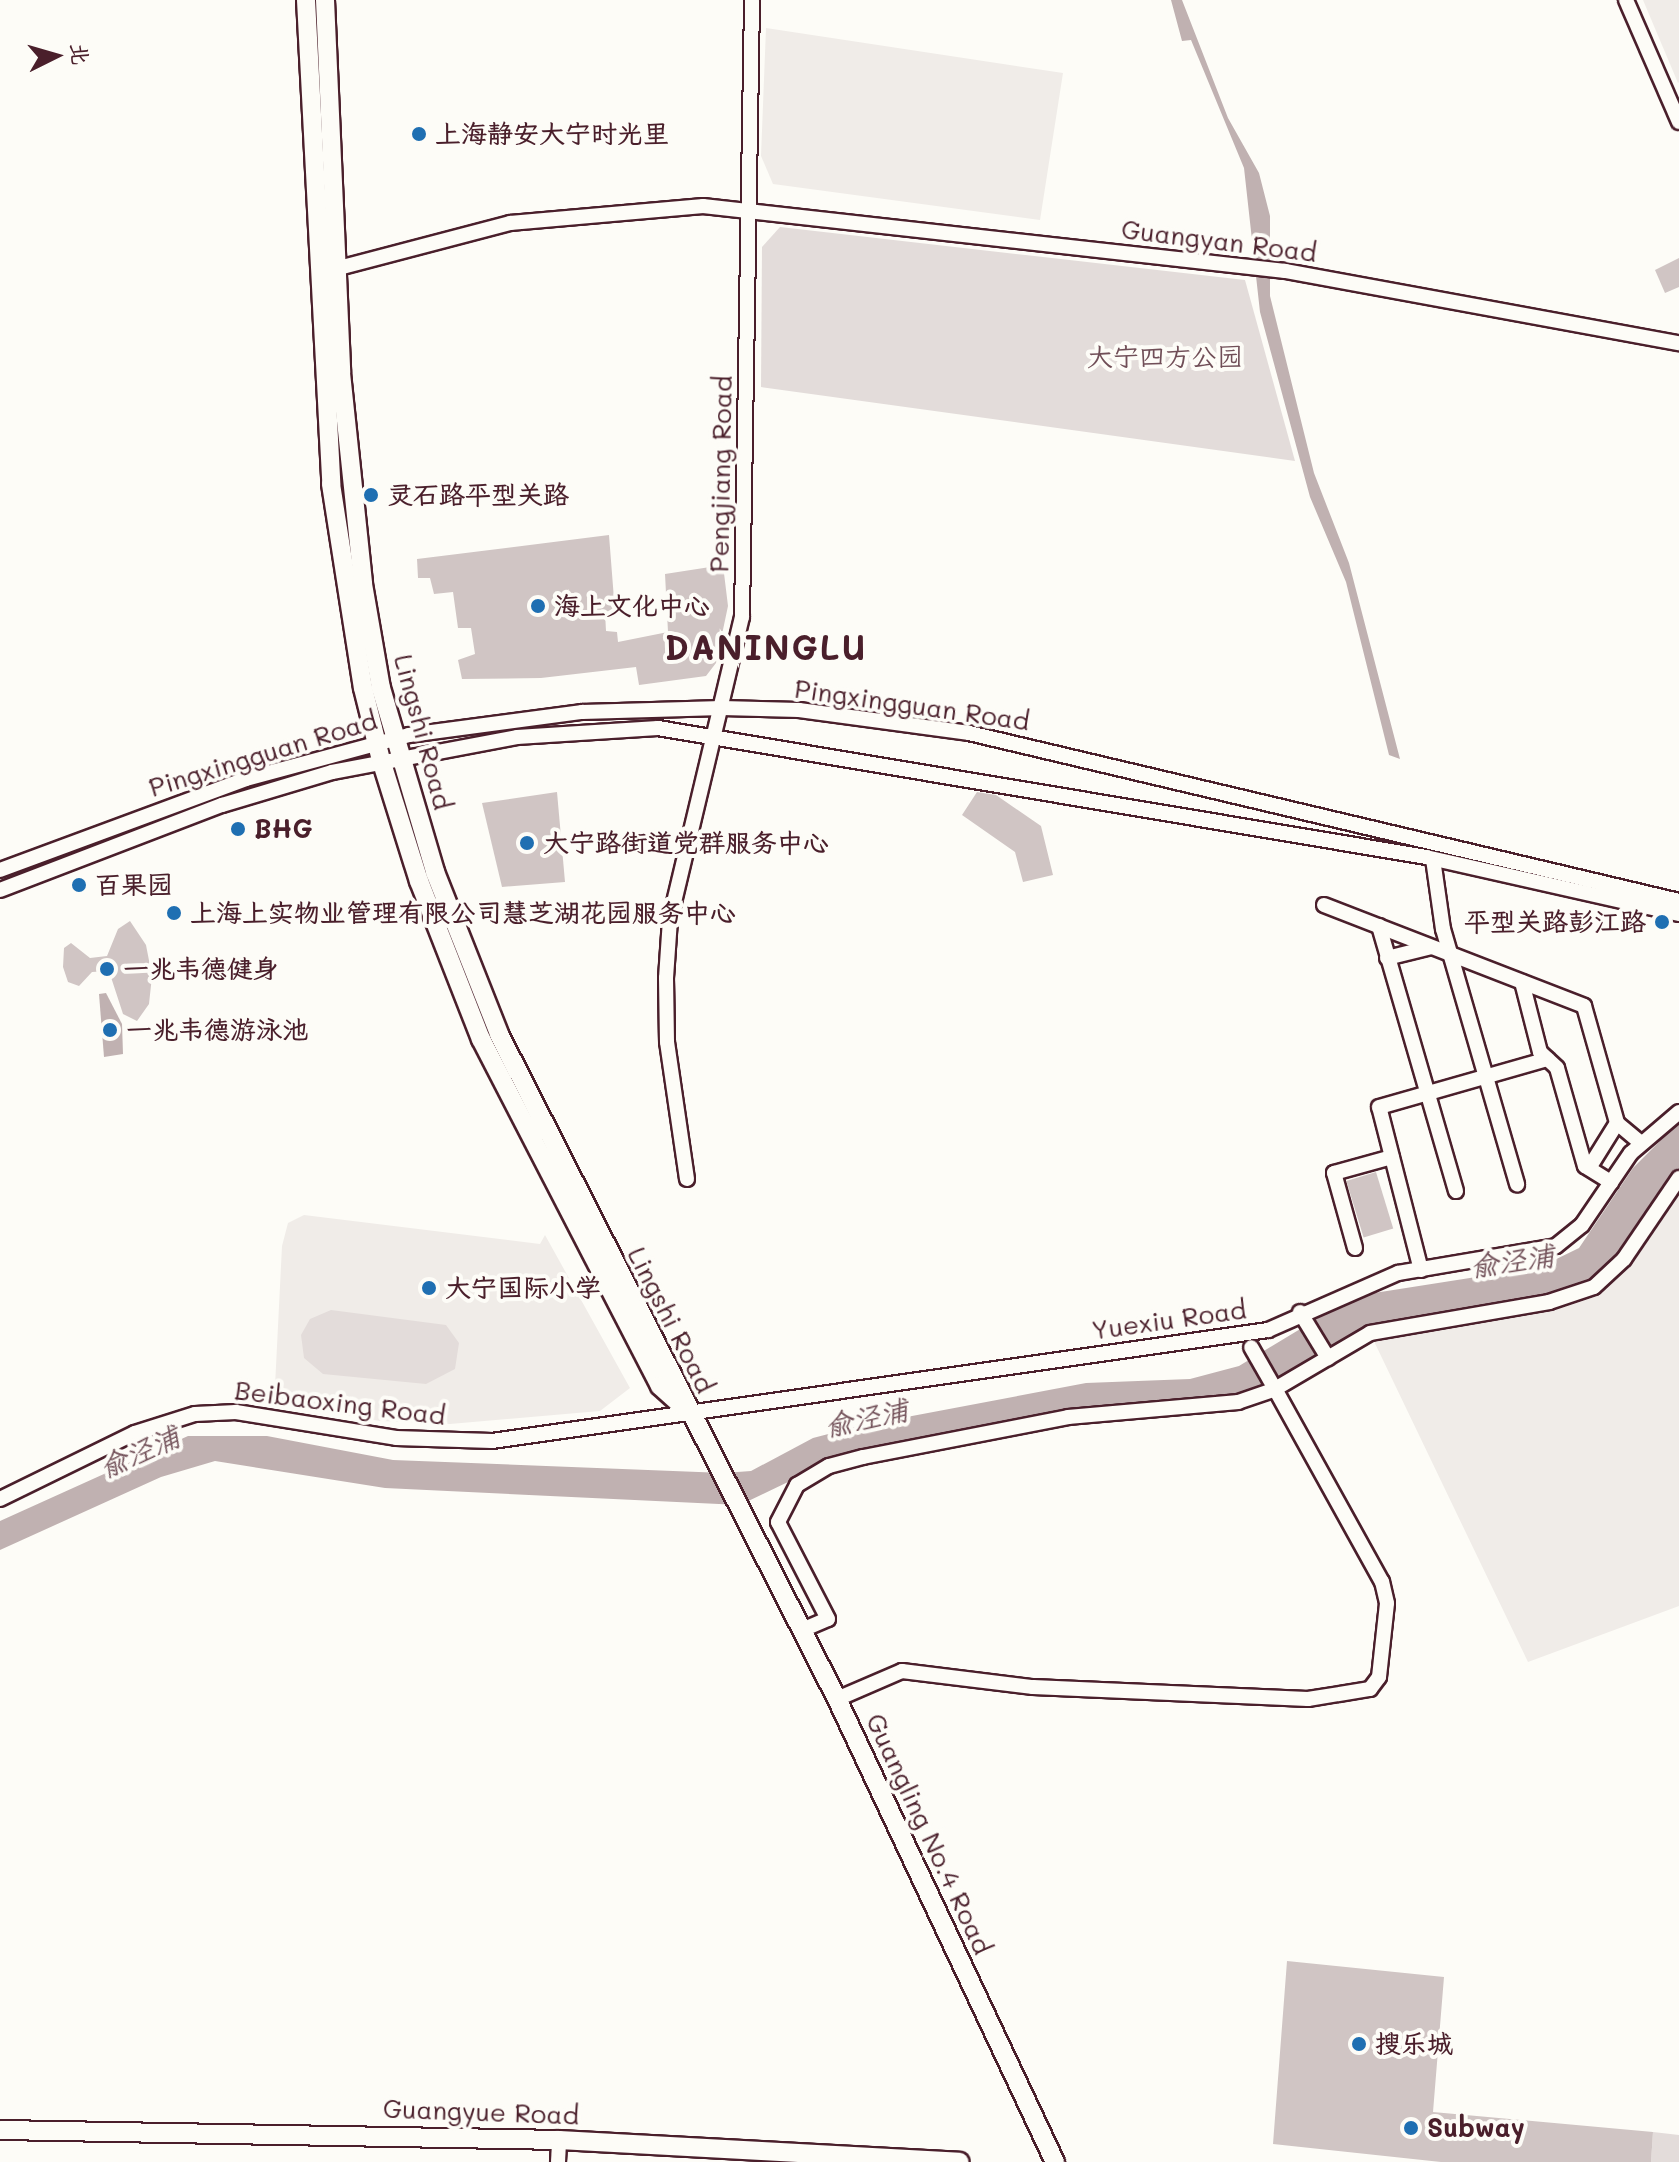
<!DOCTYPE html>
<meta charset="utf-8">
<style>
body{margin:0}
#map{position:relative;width:1679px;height:2162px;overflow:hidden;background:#fdfcf7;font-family:Mali,"LXGW WenKai TC",sans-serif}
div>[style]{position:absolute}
.built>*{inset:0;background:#f0ece8}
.green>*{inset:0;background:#e3dcda}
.water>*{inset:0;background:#c0b1b1}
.building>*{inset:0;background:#d0c5c4;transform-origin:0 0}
.roads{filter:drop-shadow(2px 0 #4a1f2b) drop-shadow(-2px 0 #4a1f2b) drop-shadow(0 2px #4a1f2b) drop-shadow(0 -2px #4a1f2b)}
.minor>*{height:14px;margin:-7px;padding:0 7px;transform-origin:7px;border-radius:7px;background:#fdfcf7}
.major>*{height:18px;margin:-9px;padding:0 9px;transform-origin:9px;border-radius:9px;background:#fdfcf7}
.dots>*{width:22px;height:22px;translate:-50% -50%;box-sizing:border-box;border:4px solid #fdfcf7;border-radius:50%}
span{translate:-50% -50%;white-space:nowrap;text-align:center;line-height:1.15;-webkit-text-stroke:8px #fdfcf7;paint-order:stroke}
.poi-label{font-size:26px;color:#4a1f2b;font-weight:700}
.left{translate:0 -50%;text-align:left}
.right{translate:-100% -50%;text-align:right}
.street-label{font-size:26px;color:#4a1f2b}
.park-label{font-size:26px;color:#704e57}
.water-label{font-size:28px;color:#73525a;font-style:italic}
.district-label{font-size:34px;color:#4a1f2b;font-weight:700;letter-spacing:2px}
.north{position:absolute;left:16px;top:16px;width:80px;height:80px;-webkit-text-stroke:6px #fdfcf7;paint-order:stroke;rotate:85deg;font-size:22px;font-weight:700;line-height:32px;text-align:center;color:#4a1f2b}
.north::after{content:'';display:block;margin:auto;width:28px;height:36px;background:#4a1f2b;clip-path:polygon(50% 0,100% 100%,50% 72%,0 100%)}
</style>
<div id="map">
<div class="built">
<div style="clip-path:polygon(1643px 0,1679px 0,1679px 82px,1678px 83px)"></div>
<div style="clip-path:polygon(766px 28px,1063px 73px,1040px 220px,773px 184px,761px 156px)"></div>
<div style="clip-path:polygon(1679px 1178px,1679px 1606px,1528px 1662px,1370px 1333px,1594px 1287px)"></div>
<div style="clip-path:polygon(304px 1215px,540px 1244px,545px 1235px,630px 1388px,600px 1411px,450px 1424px,380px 1421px,280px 1404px,275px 1386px,282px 1246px,288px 1223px)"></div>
</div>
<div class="green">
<div style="clip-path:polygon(780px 227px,1245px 280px,1295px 461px,761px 387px,762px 247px)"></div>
<div style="clip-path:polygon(331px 1310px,446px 1325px,459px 1343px,455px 1369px,426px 1384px,323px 1374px,304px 1358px,301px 1335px,310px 1319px)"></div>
<div style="clip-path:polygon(1653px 2132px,1679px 2135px,1679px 2162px,1651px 2162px)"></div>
</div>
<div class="water">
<div style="clip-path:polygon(1171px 0,1182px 0,1228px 118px,1259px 173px,1270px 216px,1270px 296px,1314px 473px,1349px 563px,1400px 759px,1389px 755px,1346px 582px,1310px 497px,1260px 312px,1244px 168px,1191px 40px,1182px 41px)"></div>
<div style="clip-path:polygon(106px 993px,122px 1024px,123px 1054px,104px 1057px,99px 994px)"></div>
<div style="clip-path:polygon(1679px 1122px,1679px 1169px,1620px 1255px,1594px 1279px,1546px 1296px,1371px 1324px,1249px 1394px,815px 1469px,740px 1505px,385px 1488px,215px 1461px,161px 1477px,0 1550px,0 1521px,188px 1436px,267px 1436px,393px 1460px,724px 1473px,751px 1471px,813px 1438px,859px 1426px,1086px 1383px,1190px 1379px,1239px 1366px,1355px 1296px,1540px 1267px,1579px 1248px,1633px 1168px)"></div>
</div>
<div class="building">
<div style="clip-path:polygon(1679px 258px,1679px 287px,1665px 293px,1655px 270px)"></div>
<div style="clip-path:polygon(609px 535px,615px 612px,605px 612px,606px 631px,617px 632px,618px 642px,668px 632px,665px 574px,723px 565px,728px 606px,716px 663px,706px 676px,639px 685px,636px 667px,541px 678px,462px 679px,458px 660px,475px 654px,471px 628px,458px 628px,453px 592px,434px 594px,430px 578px,418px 578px,417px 559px)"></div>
<div style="clip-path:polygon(557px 792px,565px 882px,502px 887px,482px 803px)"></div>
<div style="clip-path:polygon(977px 792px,996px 795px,1041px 826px,1053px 875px,1023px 882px,1015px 852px,962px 815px)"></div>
<div style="clip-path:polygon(130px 921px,146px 945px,152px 976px,149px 1004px,137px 1021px,123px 1014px,109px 971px,92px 972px,79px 986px,68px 982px,63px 967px,64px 948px,71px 943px,90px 958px,107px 956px,118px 929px)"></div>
<div style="left:1376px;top:1172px;width:59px;height:31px;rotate:73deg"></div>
<div style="clip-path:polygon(1287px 1961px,1444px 1977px,1433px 2112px,1653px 2132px,1651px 2162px,1441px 2162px,1273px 2144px)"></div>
</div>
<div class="roads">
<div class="minor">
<div style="left:1626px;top:0;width:133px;rotate:66.5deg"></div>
<div style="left:335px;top:269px;width:181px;rotate:-14.7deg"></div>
<div style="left:510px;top:223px;width:194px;rotate:-5deg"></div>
<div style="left:703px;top:206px;width:586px;rotate:6.37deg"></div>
<div style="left:1285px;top:271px;width:401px;rotate:10.4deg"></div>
<div style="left:1433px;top:859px;width:71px;rotate:81.9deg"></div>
<div style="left:1443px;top:929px;width:266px;rotate:73.8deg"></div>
<div style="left:0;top:870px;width:262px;rotate:-20.3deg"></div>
<div style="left:246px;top:779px;width:169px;rotate:-15.1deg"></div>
<div style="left:409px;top:735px;width:175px;rotate:-7.6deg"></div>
<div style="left:582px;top:712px;width:140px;rotate:-1.6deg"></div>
<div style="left:722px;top:708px;width:77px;rotate:1.5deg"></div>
<div style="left:799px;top:710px;width:172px;rotate:7.7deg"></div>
<div style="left:969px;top:733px;width:730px;rotate:13.31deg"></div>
<div style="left:0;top:890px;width:238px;rotate:-21deg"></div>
<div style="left:222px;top:805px;width:115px;rotate:-16.7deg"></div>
<div style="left:332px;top:772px;width:188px;rotate:-10.7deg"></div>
<div style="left:517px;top:737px;width:141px;rotate:-3.7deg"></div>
<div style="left:658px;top:728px;width:779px;rotate:9.53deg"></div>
<div style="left:1426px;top:857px;width:259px;rotate:12.7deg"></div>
<div style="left:1324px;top:905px;width:279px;rotate:21.2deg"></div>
<div style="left:1584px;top:1006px;width:122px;rotate:74.2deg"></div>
<div style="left:1617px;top:1123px;width:31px;rotate:40deg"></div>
<div style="left:1379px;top:926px;width:276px;rotate:73.8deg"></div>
<div style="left:1387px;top:958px;width:45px;rotate:-14deg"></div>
<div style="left:1522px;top:982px;width:72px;rotate:75.6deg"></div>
<div style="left:1540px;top:1052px;width:23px;rotate:43deg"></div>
<div style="left:1557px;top:1068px;width:102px;rotate:74.1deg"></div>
<div style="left:1585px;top:1166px;width:31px;rotate:32deg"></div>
<div style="left:1589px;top:1168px;width:53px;rotate:-58.1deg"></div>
<div style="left:687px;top:1179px;width:138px;rotate:-98.3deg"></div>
<div style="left:667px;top:1042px;width:64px;rotate:-90.9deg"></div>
<div style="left:666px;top:978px;width:59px;rotate:-86.1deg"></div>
<div style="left:670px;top:919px;width:310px;rotate:-76.6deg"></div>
<div style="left:742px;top:617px;width:617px;rotate:-89.07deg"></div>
<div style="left:1355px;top:1248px;width:78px;rotate:-105.6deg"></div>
<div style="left:1334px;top:1173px;width:60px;rotate:-15.4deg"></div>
<div style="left:1421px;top:1270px;width:168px;rotate:-104.4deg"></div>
<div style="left:1379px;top:1107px;width:175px;rotate:-15.9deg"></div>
<div style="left:1300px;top:1312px;width:54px;rotate:58.7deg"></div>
<div style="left:0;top:1499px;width:150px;rotate:-26.1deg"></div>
<div style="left:135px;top:1433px;width:63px;rotate:-17.6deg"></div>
<div style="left:195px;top:1414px;width:41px;rotate:-2.8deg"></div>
<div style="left:236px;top:1412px;width:162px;rotate:9.2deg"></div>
<div style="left:396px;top:1438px;width:96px;rotate:1.8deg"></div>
<div style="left:492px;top:1441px;width:784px;rotate:-8.14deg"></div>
<div style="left:1268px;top:1330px;width:142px;rotate:-23.7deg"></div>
<div style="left:1398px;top:1273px;width:160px;rotate:-9.7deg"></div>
<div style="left:1556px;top:1246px;width:33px;rotate:-39deg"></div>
<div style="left:1582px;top:1225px;width:87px;rotate:-55.8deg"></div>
<div style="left:1631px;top:1153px;width:63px;rotate:-40.5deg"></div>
<div style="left:802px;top:1630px;width:28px;rotate:-23deg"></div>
<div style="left:828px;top:1619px;width:109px;rotate:-117.3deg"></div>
<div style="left:778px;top:1522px;width:42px;rotate:-62.8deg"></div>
<div style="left:797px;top:1485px;width:37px;rotate:-31deg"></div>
<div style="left:829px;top:1466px;width:35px;rotate:-15deg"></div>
<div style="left:863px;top:1457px;width:209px;rotate:-11deg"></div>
<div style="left:1068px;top:1417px;width:171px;rotate:-5deg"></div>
<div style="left:1238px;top:1402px;width:39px;rotate:-19deg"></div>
<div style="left:1275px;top:1389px;width:48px;rotate:-119.7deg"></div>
<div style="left:837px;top:1699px;width:71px;rotate:-23.3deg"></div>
<div style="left:902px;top:1671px;width:132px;rotate:7deg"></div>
<div style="left:1033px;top:1687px;width:275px;rotate:2.5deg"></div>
<div style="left:1308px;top:1699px;width:63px;rotate:-9.2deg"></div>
<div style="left:1370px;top:1689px;width:15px;rotate:-53deg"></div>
<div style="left:1379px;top:1677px;width:74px;rotate:-83.8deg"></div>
<div style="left:1387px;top:1603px;width:22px;rotate:-103deg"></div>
<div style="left:1382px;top:1582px;width:221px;rotate:-119deg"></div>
<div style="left:1275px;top:1389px;width:110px;rotate:-30.5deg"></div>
<div style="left:1370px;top:1333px;width:182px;rotate:-9.8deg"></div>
<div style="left:1549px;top:1302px;width:47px;rotate:-18.4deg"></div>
<div style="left:1594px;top:1287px;width:41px;rotate:-43deg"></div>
<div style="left:1624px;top:1259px;width:98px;rotate:-55.8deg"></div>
<div style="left:558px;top:2162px;width:22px;rotate:-87deg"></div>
</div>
<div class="major">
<div style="left:306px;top:0;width:485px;rotate:87deg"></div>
<div style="left:331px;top:484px;width:206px;rotate:81.1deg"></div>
<div style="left:363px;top:688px;width:74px;rotate:76deg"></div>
<div style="left:381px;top:760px;width:127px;rotate:72.6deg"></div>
<div style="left:419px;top:881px;width:170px;rotate:68.6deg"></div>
<div style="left:481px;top:1039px;width:390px;rotate:62.7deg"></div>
<div style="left:660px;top:1386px;width:30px;rotate:42deg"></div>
<div style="left:325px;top:0;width:373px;rotate:87.5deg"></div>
<div style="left:341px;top:373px;width:212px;rotate:84deg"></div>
<div style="left:363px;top:584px;width:106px;rotate:80.2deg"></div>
<div style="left:381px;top:688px;width:192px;rotate:73.6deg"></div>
<div style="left:435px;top:872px;width:174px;rotate:68.4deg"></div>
<div style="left:499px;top:1034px;width:746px;rotate:63.06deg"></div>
<div style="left:837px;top:1699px;width:512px;rotate:64.79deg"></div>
<div style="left:0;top:2130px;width:559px;rotate:1.02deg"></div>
<div style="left:559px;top:2140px;width:401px;rotate:3.1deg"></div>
</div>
</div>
<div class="dots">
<div style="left:419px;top:134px;background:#1f6fb2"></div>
<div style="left:371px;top:495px;background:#1f6fb2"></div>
<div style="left:538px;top:606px;background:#1f6fb2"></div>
<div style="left:238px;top:829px;background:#1f6fb2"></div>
<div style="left:527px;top:843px;background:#1f6fb2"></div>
<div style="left:79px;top:885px;background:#1f6fb2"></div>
<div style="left:174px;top:913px;background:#1f6fb2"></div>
<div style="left:1662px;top:922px;background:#1f6fb2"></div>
<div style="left:107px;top:969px;background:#1f6fb2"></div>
<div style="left:110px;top:1030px;background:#1f6fb2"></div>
<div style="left:429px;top:1288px;background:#1f6fb2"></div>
<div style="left:1359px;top:2044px;background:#1f6fb2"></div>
<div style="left:1411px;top:2128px;background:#1f6fb2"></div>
</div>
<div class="poi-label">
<span class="left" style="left:435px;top:134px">上海静安大宁时光里</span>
<span class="left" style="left:387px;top:495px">灵石路平型关路</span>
<span class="left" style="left:554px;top:606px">海上文化中心</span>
<span class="left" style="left:254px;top:829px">BHG</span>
<span class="left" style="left:543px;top:843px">大宁路街道党群服务中心</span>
<span class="left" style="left:95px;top:885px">百果园</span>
<span class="left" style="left:190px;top:913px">上海上实物业管理有限公司慧芝湖花园服务中心</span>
<span class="right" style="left:1646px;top:922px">平型关路彭江路</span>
<span class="left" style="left:123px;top:969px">一兆韦德健身</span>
<span class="left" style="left:126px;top:1030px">一兆韦德游泳池</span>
<span class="left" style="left:445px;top:1288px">大宁国际小学</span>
<span class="left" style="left:1375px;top:2044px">搜乐城</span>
<span class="left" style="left:1427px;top:2128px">Subway</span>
</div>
<div class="street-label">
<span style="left:1219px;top:241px;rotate:7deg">Guangyan Road</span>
<span style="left:721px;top:474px;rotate:-89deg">Pengjiang Road</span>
<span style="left:912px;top:705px;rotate:8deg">Pingxingguan Road</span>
<span style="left:423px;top:732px;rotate:75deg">Lingshi Road</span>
<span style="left:263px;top:754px;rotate:-17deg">Pingxingguan Road</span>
<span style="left:671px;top:1320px;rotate:63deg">Lingshi Road</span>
<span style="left:1169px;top:1320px;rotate:-8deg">Yuexiu Road</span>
<span style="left:340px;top:1403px;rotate:7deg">Beibaoxing Road</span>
<span style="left:929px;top:1834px;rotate:65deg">Guangling No.4 Road</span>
<span style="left:481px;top:2112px;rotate:2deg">Guangyue Road</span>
</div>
<div class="park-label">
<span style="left:1165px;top:357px">大宁四方公园</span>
</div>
<div class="water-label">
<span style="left:1512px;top:1260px;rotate:-8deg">俞泾浦</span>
<span style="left:866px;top:1417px;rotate:-12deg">俞泾浦</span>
<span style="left:139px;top:1451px;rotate:-24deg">俞泾浦</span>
</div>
<div class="district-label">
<span style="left:766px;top:647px">DANINGLU</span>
</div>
<div class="north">北</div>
</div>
